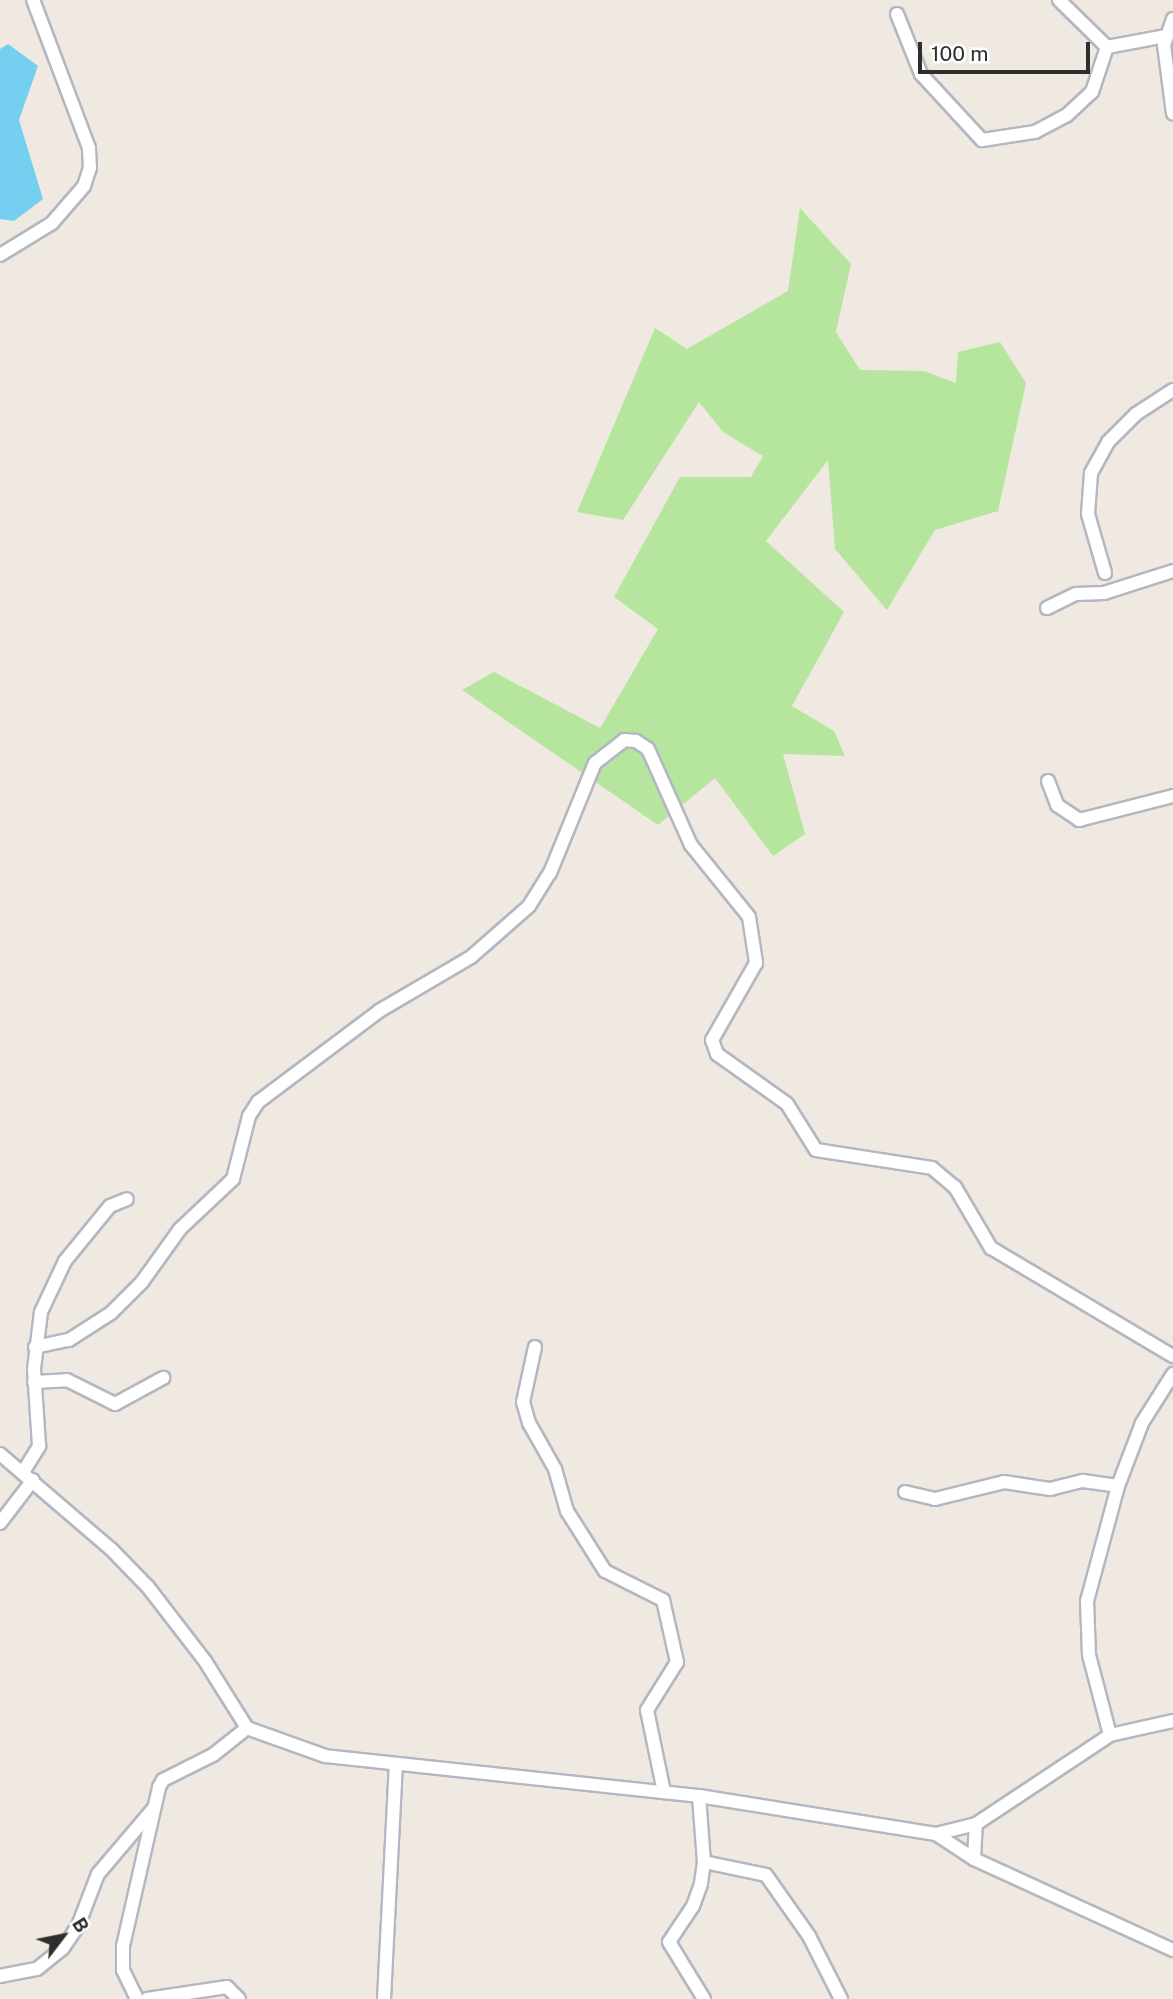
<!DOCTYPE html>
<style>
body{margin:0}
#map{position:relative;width:1173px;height:1999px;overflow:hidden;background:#efe9e1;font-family:"Public Sans",sans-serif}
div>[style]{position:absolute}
.green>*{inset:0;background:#b6e59e}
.water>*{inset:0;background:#75cff0}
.roads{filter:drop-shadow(2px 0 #b4b7c1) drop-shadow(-2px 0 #b4b7c1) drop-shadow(0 2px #b4b7c1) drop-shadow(0 -2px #b4b7c1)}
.street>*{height:12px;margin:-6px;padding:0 6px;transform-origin:6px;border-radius:6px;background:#fff}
span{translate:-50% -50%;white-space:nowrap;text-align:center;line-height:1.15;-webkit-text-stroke:5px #fff;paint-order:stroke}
.north{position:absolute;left:28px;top:1901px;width:70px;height:70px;-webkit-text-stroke:5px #fff;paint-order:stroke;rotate:58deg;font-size:19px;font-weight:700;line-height:28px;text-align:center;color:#2e2e2e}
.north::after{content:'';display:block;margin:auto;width:24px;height:32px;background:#2e2e2e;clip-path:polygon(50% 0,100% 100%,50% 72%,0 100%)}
.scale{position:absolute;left:918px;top:42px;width:172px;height:32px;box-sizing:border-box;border:4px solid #2e2e2e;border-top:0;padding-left:9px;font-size:21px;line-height:24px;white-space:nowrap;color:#2e2e2e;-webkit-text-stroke:5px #fff;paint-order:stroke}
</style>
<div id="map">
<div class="green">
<div style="clip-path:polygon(800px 208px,851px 264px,836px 332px,860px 370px,924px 371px,956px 383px,958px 352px,1000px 342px,1026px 383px,998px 511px,935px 530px,887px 610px,835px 549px,828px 460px,766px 541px,844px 612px,792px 706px,834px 731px,845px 756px,783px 754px,805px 834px,773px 856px,715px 778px,658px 825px,462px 690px,494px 672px,600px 728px,658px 629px,614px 597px,680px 477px,751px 477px,763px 456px,723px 432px,699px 402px,623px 520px,577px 512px,655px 328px,687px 349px,788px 291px)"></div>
</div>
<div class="water">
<div style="clip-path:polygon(8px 44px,38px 66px,19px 120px,43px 199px,14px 221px,0 219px,0 49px)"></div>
</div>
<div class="roads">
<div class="street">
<div style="left:1059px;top:0;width:67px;rotate:44.4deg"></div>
<div style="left:1107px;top:47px;width:59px;rotate:-10.7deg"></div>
<div style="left:897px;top:14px;width:65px;rotate:68.2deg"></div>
<div style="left:921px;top:74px;width:90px;rotate:47.3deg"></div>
<div style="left:982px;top:140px;width:54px;rotate:-8.6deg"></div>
<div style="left:1035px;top:132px;width:36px;rotate:-28deg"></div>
<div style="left:1067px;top:115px;width:34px;rotate:-43deg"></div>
<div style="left:1092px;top:92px;width:47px;rotate:-71.6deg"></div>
<div style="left:1173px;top:19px;width:28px;rotate:109deg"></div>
<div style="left:1164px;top:45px;width:69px;rotate:82.5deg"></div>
<div style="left:0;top:255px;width:61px;rotate:-31.6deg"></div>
<div style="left:52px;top:223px;width:49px;rotate:-49.1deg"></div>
<div style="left:84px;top:186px;width:19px;rotate:-72deg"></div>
<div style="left:90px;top:168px;width:20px;rotate:-93deg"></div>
<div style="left:89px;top:148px;width:158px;rotate:-110.7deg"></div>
<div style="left:1105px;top:573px;width:61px;rotate:-106.1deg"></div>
<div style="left:1088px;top:514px;width:41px;rotate:-85.8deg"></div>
<div style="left:1091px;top:473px;width:35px;rotate:-61deg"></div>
<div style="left:1108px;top:442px;width:40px;rotate:-45deg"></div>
<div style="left:1136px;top:414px;width:44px;rotate:-33deg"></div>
<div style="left:1047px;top:608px;width:32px;rotate:-26deg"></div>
<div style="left:1076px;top:594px;width:28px;rotate:-2deg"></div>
<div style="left:1104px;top:593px;width:72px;rotate:-17.7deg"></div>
<div style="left:1048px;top:781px;width:26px;rotate:69deg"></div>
<div style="left:1057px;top:805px;width:27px;rotate:34deg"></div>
<div style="left:1079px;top:820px;width:97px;rotate:-14.3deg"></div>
<div style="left:35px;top:1347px;width:35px;rotate:-12deg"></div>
<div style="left:69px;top:1340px;width:50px;rotate:-32.7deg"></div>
<div style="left:111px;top:1313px;width:44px;rotate:-45deg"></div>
<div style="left:142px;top:1282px;width:65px;rotate:-54.4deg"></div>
<div style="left:180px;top:1229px;width:73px;rotate:-43.3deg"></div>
<div style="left:233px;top:1179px;width:65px;rotate:-75.7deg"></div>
<div style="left:249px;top:1116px;width:17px;rotate:-57deg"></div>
<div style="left:258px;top:1102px;width:151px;rotate:-36.9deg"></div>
<div style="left:379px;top:1011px;width:107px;rotate:-30.4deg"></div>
<div style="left:471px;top:957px;width:77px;rotate:-41.3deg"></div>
<div style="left:529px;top:906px;width:39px;rotate:-58deg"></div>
<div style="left:550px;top:873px;width:119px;rotate:-67.8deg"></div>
<div style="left:595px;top:763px;width:37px;rotate:-38deg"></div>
<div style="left:624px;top:740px;width:12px;rotate:5deg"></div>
<div style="left:636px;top:741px;width:14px;rotate:34deg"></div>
<div style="left:648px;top:749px;width:105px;rotate:65.9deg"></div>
<div style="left:691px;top:845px;width:92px;rotate:51.1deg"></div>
<div style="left:749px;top:917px;width:47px;rotate:81.3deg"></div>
<div style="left:756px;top:963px;width:89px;rotate:119.7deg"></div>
<div style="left:712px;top:1040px;width:15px;rotate:70deg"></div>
<div style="left:717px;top:1054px;width:86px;rotate:35.5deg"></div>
<div style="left:787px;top:1104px;width:54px;rotate:57.8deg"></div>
<div style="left:816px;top:1150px;width:117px;rotate:8.8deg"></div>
<div style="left:932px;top:1168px;width:30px;rotate:40deg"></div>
<div style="left:955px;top:1187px;width:71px;rotate:59.5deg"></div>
<div style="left:991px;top:1248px;width:212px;rotate:30.7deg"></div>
<div style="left:535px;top:1347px;width:56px;rotate:102.3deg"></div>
<div style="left:523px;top:1402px;width:22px;rotate:74deg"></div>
<div style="left:529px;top:1423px;width:53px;rotate:60.5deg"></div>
<div style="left:555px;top:1469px;width:44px;rotate:74.1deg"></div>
<div style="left:567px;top:1511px;width:71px;rotate:57.7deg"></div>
<div style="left:605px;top:1571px;width:65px;rotate:26.6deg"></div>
<div style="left:663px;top:1600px;width:64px;rotate:77.3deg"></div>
<div style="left:677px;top:1662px;width:57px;rotate:122deg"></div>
<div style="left:647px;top:1710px;width:84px;rotate:78.3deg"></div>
<div style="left:34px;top:1382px;width:33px;rotate:-3deg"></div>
<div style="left:67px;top:1380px;width:54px;rotate:26.6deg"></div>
<div style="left:115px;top:1404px;width:55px;rotate:-28.4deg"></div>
<div style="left:0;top:1454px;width:146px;rotate:40.6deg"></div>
<div style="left:111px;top:1549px;width:53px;rotate:45.8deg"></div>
<div style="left:148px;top:1587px;width:93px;rotate:52.4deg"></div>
<div style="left:205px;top:1661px;width:79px;rotate:57.9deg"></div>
<div style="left:247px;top:1728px;width:83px;rotate:19.7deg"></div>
<div style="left:325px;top:1756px;width:376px;rotate:6.1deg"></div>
<div style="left:699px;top:1796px;width:240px;rotate:9.1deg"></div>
<div style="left:936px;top:1834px;width:41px;rotate:-14deg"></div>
<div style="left:976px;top:1824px;width:161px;rotate:-33.6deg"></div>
<div style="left:1110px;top:1735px;width:65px;rotate:-12.5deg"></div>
<div style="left:23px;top:1472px;width:31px;rotate:-58deg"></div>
<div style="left:39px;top:1446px;width:77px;rotate:-93.7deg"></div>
<div style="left:34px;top:1369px;width:57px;rotate:-83deg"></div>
<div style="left:41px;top:1312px;width:56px;rotate:-64.8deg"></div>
<div style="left:65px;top:1261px;width:71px;rotate:-50.7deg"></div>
<div style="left:110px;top:1206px;width:18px;rotate:-22deg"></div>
<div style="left:905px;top:1492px;width:31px;rotate:13deg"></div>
<div style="left:935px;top:1499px;width:71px;rotate:-13.8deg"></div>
<div style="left:1004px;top:1482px;width:47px;rotate:8.7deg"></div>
<div style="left:1050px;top:1489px;width:34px;rotate:-14deg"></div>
<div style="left:1083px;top:1481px;width:35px;rotate:8deg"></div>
<div style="left:0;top:1523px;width:54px;rotate:-52.5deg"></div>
<div style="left:1110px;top:1735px;width:83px;rotate:-104.7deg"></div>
<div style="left:1089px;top:1655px;width:54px;rotate:-92.1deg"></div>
<div style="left:1087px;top:1601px;width:119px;rotate:-74.9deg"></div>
<div style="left:1118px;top:1486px;width:67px;rotate:-69.1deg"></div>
<div style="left:1142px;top:1423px;width:58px;rotate:-57.7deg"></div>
<div style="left:699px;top:1796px;width:66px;rotate:85.7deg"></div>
<div style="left:704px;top:1862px;width:22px;rotate:98deg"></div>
<div style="left:701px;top:1884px;width:23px;rotate:110deg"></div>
<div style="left:693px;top:1906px;width:43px;rotate:123.7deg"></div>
<div style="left:669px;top:1942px;width:67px;rotate:58.4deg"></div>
<div style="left:936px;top:1834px;width:45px;rotate:33.3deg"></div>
<div style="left:974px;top:1859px;width:219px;rotate:24.6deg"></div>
<div style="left:974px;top:1859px;width:35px;rotate:-87deg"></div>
<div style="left:704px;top:1862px;width:63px;rotate:11.8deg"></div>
<div style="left:766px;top:1875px;width:75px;rotate:54.8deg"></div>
<div style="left:809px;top:1936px;width:71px;rotate:63.1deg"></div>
<div style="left:0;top:1976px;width:38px;rotate:-11deg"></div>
<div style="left:37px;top:1969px;width:33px;rotate:-39deg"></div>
<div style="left:63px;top:1948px;width:27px;rotate:-56deg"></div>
<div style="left:78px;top:1926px;width:56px;rotate:-69deg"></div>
<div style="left:98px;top:1874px;width:87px;rotate:-49.7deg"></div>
<div style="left:137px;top:1999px;width:32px;rotate:-116deg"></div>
<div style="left:123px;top:1970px;width:24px;rotate:-90deg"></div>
<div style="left:123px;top:1946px;width:163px;rotate:-77.2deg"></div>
<div style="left:159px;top:1787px;width:8px;rotate:-60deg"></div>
<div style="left:163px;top:1780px;width:56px;rotate:-26.6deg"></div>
<div style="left:213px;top:1755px;width:43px;rotate:-38.5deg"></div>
<div style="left:147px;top:1999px;width:81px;rotate:-8.5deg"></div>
<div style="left:227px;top:1987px;width:17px;rotate:45deg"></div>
<div style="left:384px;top:1999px;width:235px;rotate:-87.1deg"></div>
</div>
</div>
<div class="north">B</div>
<div class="scale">100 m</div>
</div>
